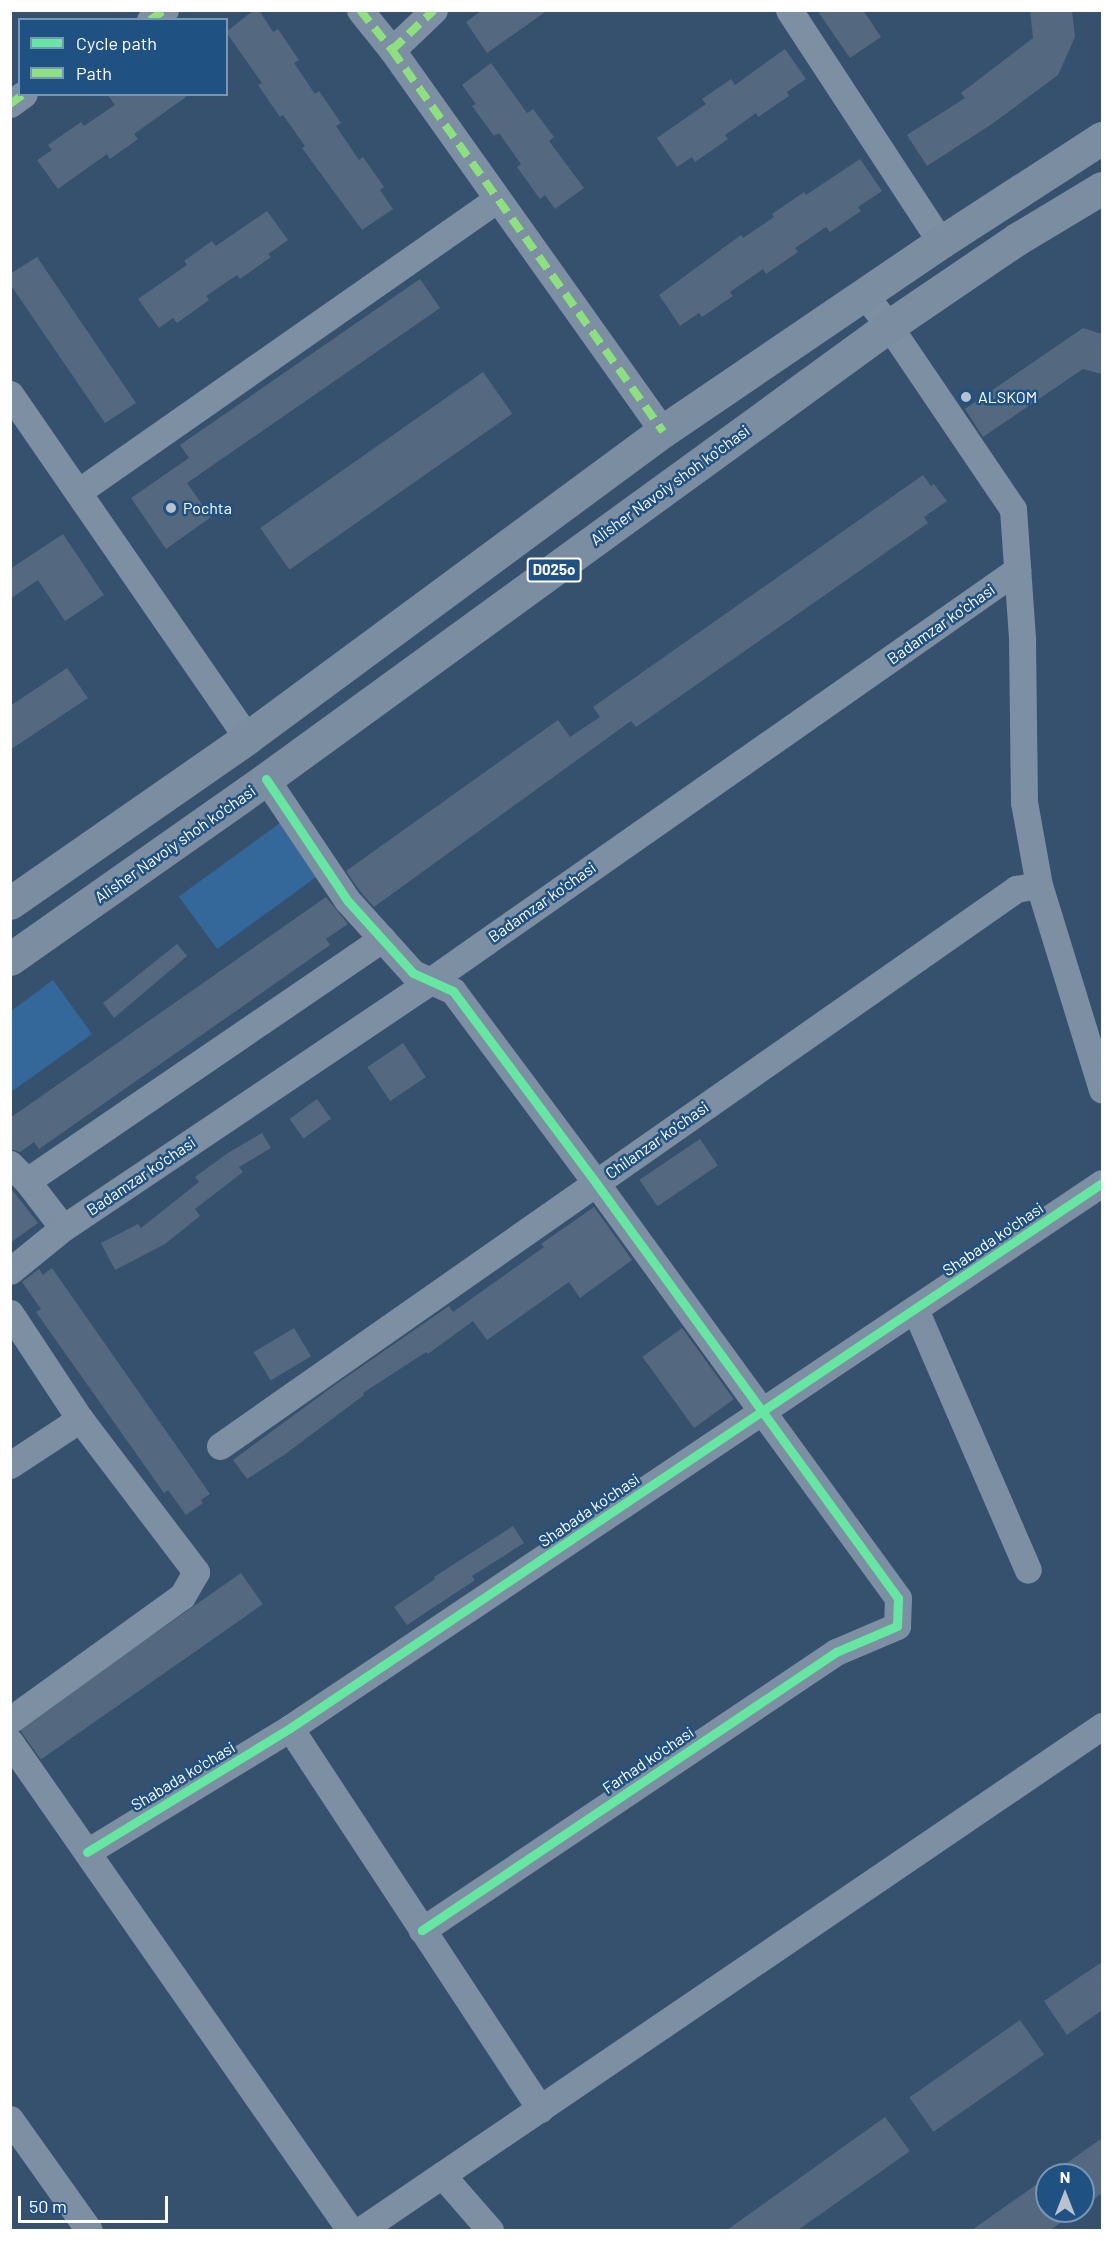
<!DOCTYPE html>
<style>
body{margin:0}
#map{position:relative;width:1113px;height:2241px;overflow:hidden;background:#36516d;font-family:Barlow,sans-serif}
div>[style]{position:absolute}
.green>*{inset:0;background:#34689a;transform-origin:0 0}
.building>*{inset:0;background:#54697f;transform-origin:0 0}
.minor>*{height:27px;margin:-13.5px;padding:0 13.5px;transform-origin:13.5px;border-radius:13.5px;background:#7c8fa3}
.major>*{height:33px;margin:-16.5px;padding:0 16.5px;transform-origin:16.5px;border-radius:16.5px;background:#7b8da0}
.quiet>*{height:8px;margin-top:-4px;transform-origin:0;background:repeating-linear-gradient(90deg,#8de07e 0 15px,transparent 0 23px)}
.cycleway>*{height:9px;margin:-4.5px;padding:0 4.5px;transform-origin:4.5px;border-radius:4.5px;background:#66e7a1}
.dots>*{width:16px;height:16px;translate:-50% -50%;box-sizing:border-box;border:3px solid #205183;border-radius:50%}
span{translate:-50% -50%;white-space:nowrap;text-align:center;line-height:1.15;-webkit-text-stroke:5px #205183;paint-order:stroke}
.shield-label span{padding:2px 4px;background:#205183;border:2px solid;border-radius:4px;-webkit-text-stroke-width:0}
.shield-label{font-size:15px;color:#fff;font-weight:700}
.poi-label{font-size:16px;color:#fff}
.left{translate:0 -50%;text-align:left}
.street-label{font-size:16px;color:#fff}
.frame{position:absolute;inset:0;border:12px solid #fff;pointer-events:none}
.legend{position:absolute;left:18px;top:18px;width:210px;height:78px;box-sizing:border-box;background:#205183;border:2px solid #7997b5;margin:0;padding:8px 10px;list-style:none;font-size:18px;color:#fff}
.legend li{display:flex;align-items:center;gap:12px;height:30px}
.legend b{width:30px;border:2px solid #7997b5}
.north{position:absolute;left:1035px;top:2163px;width:60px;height:60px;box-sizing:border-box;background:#205183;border:2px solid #7997b5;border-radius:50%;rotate:0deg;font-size:16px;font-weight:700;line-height:24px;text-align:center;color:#fff}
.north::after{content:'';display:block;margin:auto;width:21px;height:27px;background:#b9c2cc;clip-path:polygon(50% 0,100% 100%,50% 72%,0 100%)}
.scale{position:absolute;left:18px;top:2196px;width:150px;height:27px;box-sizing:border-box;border:3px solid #fff;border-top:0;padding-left:8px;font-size:18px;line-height:21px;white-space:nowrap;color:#fff;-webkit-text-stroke:4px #205183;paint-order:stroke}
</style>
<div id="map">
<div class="green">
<div style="left:280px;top:823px;width:65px;height:125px;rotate:54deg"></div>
<div style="clip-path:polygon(53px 980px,92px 1034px,11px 1092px,11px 1011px)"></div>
</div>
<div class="building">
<div style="clip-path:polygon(254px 10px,259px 10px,273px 32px,278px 29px,299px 60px,294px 63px,315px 94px,319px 91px,341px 123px,336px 126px,359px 160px,363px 157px,384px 187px,380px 190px,393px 209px,362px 230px,302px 148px,305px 146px,283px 115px,280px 117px,258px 85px,262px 83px,226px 32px)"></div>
<div style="clip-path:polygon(482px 10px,548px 10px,487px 53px,466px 22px)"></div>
<div style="clip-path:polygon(817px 10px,863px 10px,881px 37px,850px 58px)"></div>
<div style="clip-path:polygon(1030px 10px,1072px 10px,1075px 37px,1058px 75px,992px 124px,927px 166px,907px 135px,965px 98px,961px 93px,1033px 38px)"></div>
<div style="clip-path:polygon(785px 49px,806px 79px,787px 92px,789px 96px,758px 117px,756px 113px,725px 135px,728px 139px,695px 162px,692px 157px,677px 167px,657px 138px,706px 104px,702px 99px,731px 79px,735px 85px)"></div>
<div style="clip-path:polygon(491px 63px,527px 113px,533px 109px,554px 137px,549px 141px,584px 188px,555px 209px,545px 195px,540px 199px,517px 167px,521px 164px,499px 133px,494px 136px,472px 106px,476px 104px,462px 85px)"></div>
<div style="clip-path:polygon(107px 94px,190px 94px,134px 134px,138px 139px,110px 159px,107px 154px,58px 189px,37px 160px,52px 150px,48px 145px,81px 122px,84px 126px,115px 105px)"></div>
<div style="clip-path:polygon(860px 159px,882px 191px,858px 207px,861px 211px,830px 232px,826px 227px,795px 248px,798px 252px,766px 274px,763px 269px,730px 292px,733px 296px,702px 317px,699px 313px,680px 326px,659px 295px,741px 235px,743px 238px,774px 217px,772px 214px,804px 192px,806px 195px)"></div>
<div style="clip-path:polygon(267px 211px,288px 240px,268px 254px,271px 257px,240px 279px,237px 275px,206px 296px,209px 300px,177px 323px,173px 318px,159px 328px,138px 299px,187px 265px,184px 261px,212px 241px,216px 246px)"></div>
<div style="clip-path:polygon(37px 257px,136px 403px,105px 423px,10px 284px,10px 274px)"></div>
<div style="clip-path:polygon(420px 279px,440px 308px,187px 483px,211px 517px,166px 549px,131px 498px,189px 458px,180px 445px)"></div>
<div style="clip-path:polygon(1083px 328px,1102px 334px,1102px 374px,1083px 369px,983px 437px,965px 409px)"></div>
<div style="left:483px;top:372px;width:51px;height:272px;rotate:55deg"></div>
<div style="clip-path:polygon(923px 475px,931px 486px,934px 484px,947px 501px,924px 517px,928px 523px,636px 727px,631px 721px,374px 907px,359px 890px,346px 871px,558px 720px,570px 737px,600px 717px,593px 707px)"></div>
<div style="clip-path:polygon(63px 534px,104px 595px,65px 621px,38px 580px,10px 599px,10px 569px)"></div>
<div style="clip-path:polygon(67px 668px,88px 698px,10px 750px,10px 706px)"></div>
<div style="clip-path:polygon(326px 897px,348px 924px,326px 939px,330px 945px,39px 1149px,34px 1142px,20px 1152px,10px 1149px,10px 1118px)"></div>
<div style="clip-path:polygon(177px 944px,187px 956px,114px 1018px,103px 1003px)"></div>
<div style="left:403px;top:1043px;width:41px;height:43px;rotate:56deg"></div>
<div style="left:317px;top:1099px;width:24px;height:34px;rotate:54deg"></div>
<div style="clip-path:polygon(262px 1133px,271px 1148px,239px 1167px,243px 1172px,195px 1209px,200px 1216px,165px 1244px,115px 1270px,101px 1243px,138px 1224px,141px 1228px,199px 1182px,195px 1177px,228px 1153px)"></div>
<div style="left:700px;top:1139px;width:32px;height:73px;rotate:56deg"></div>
<div style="clip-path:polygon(10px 1187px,38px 1223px,10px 1243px)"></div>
<div style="clip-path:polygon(594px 1207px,632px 1260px,580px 1298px,569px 1282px,487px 1340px,473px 1321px,428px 1354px,426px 1352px,363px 1393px,364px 1395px,284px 1455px,247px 1479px,233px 1460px,332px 1387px,449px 1306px,453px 1312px,544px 1247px,541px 1244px)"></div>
<div style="clip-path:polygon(52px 1268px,210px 1494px,201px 1500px,203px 1503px,186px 1515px,168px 1490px,164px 1493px,36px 1312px,41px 1309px,22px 1282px,39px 1269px,43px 1275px)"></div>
<div style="left:294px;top:1328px;width:33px;height:47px;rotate:59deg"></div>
<div style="left:682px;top:1328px;width:88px;height:49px;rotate:54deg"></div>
<div style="clip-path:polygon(513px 1526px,524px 1543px,472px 1576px,475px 1580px,407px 1625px,394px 1607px,435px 1579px,434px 1577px)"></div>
<div style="left:241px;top:1573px;width:38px;height:271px;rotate:55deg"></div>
<div style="clip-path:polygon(1102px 1962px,1102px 2010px,1067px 2035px,1044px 2001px)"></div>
<div style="left:1020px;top:2020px;width:42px;height:135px;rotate:55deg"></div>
<div style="clip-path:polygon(885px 2117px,910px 2151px,798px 2230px,727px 2230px)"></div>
<div style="clip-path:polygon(1102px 2138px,1102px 2193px,1083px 2207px,1083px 2175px,1050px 2175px)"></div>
<div style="clip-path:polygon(1047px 2177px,1047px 2211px,1078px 2211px,1050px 2230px,972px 2230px)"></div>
</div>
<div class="minor">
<div style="left:360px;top:10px;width:51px;rotate:51.3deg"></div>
<div style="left:392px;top:50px;width:468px;rotate:54.6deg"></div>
<div style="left:789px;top:10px;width:277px;rotate:56.8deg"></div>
<div style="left:150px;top:20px;width:18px;rotate:-34deg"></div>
<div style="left:392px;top:50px;width:58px;rotate:-43.6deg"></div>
<div style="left:10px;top:104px;width:17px;rotate:-36deg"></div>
<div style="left:864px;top:294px;width:41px;rotate:52deg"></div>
<div style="left:889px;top:326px;width:221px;rotate:55.9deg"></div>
<div style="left:1013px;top:509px;width:130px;rotate:86deg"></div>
<div style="left:1022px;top:639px;width:163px;rotate:89.3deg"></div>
<div style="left:1024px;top:802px;width:84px;rotate:79.8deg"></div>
<div style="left:1039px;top:885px;width:214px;rotate:72.9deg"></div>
<div style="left:10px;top:394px;width:418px;rotate:55.4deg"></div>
<div style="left:78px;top:492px;width:510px;rotate:-34.94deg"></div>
<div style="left:266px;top:779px;width:146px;rotate:56.2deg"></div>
<div style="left:347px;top:900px;width:98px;rotate:47.9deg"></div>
<div style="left:413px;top:973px;width:44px;rotate:24.2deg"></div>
<div style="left:453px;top:991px;width:239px;rotate:53.3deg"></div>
<div style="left:596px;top:1183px;width:513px;rotate:53.96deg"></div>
<div style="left:898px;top:1598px;width:28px;rotate:92deg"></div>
<div style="left:897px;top:1626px;width:66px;rotate:156.9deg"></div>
<div style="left:836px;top:1652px;width:499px;rotate:146.1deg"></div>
<div style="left:10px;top:1164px;width:24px;rotate:45deg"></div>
<div style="left:27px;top:1181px;width:59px;rotate:52.5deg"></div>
<div style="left:27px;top:1181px;width:430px;rotate:-34.3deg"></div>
<div style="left:10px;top:1271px;width:68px;rotate:-39.1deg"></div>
<div style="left:63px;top:1228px;width:442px;rotate:-33.9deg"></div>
<div style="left:430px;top:981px;width:717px;rotate:-35deg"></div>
<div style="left:915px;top:1309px;width:284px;rotate:66.6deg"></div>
<div style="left:10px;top:1313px;width:127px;rotate:56.6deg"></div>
<div style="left:80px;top:1419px;width:192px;rotate:52.8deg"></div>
<div style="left:196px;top:1572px;width:28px;rotate:120deg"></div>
<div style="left:182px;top:1596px;width:212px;rotate:144.2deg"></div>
<div style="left:220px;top:1446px;width:972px;rotate:-34.98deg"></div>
<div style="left:1016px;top:889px;width:23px;rotate:-10deg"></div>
<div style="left:10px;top:1465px;width:84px;rotate:-33.3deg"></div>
<div style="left:290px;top:1728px;width:456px;rotate:56.7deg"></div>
<div style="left:10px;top:1742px;width:595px;rotate:55.13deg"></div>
<div style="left:87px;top:1852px;width:238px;rotate:-31.4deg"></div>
<div style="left:290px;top:1728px;width:978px;rotate:-33.87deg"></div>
<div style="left:10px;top:2119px;width:136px;rotate:54.6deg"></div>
<div style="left:442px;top:2175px;width:73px;rotate:48.9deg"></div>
<div style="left:361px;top:2230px;width:896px;rotate:-34.22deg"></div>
</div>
<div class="major">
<div style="left:10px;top:903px;width:289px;rotate:-34.8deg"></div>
<div style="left:247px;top:738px;width:517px;rotate:-36.43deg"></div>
<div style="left:663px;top:431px;width:336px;rotate:-34.2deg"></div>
<div style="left:941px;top:242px;width:192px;rotate:-32.9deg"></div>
<div style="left:10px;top:959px;width:313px;rotate:-35.1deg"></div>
<div style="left:266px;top:779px;width:770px;rotate:-36.02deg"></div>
<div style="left:889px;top:326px;width:155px;rotate:-34.2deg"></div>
<div style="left:1017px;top:239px;width:99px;rotate:-31deg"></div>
</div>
<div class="quiet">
<div style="left:360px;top:10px;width:51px;rotate:51.3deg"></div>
<div style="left:392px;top:50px;width:468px;rotate:54.6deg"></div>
<div style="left:150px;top:20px;width:18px;rotate:-34deg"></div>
<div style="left:392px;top:50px;width:58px;rotate:-43.6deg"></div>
<div style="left:10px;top:104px;width:17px;rotate:-36deg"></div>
</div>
<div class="cycleway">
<div style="left:266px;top:779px;width:146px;rotate:56.2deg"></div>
<div style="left:347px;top:900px;width:98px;rotate:47.9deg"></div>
<div style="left:413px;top:973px;width:44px;rotate:24.2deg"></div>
<div style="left:453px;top:991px;width:239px;rotate:53.3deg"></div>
<div style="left:596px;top:1183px;width:513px;rotate:53.96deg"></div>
<div style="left:898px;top:1598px;width:28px;rotate:92deg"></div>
<div style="left:897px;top:1626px;width:66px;rotate:156.9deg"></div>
<div style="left:836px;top:1652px;width:499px;rotate:146.1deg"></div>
<div style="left:87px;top:1852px;width:238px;rotate:-31.4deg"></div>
<div style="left:290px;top:1728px;width:978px;rotate:-33.87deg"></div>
</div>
<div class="dots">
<div style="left:966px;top:397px;background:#b9c2cc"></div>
<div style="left:171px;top:508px;background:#b9c2cc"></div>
</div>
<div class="shield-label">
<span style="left:554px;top:570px">D025o</span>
</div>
<div class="poi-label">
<span class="left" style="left:978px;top:397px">ALSKOM</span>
<span class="left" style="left:183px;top:508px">Pochta</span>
</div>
<div class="street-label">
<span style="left:670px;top:485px;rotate:-36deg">Alisher Navoiy shoh ko'chasi</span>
<span style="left:941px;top:624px;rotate:-35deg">Badamzar ko'chasi</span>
<span style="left:175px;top:844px;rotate:-35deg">Alisher Navoiy shoh ko'chasi</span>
<span style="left:542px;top:902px;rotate:-35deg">Badamzar ko'chasi</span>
<span style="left:657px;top:1140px;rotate:-35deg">Chilanzar ko'chasi</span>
<span style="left:141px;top:1176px;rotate:-34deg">Badamzar ko'chasi</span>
<span style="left:993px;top:1239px;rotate:-34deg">Shabada ko'chasi</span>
<span style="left:589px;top:1510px;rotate:-34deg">Shabada ko'chasi</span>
<span style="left:648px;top:1760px;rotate:-34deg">Farhad ko'chasi</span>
<span style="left:183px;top:1776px;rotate:-31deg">Shabada ko'chasi</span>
</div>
<div class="frame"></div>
<ul class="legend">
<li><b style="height:8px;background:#66e7a1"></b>Cycle path</li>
<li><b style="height:8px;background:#8de07e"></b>Path</li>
</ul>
<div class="north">N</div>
<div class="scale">50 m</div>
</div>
